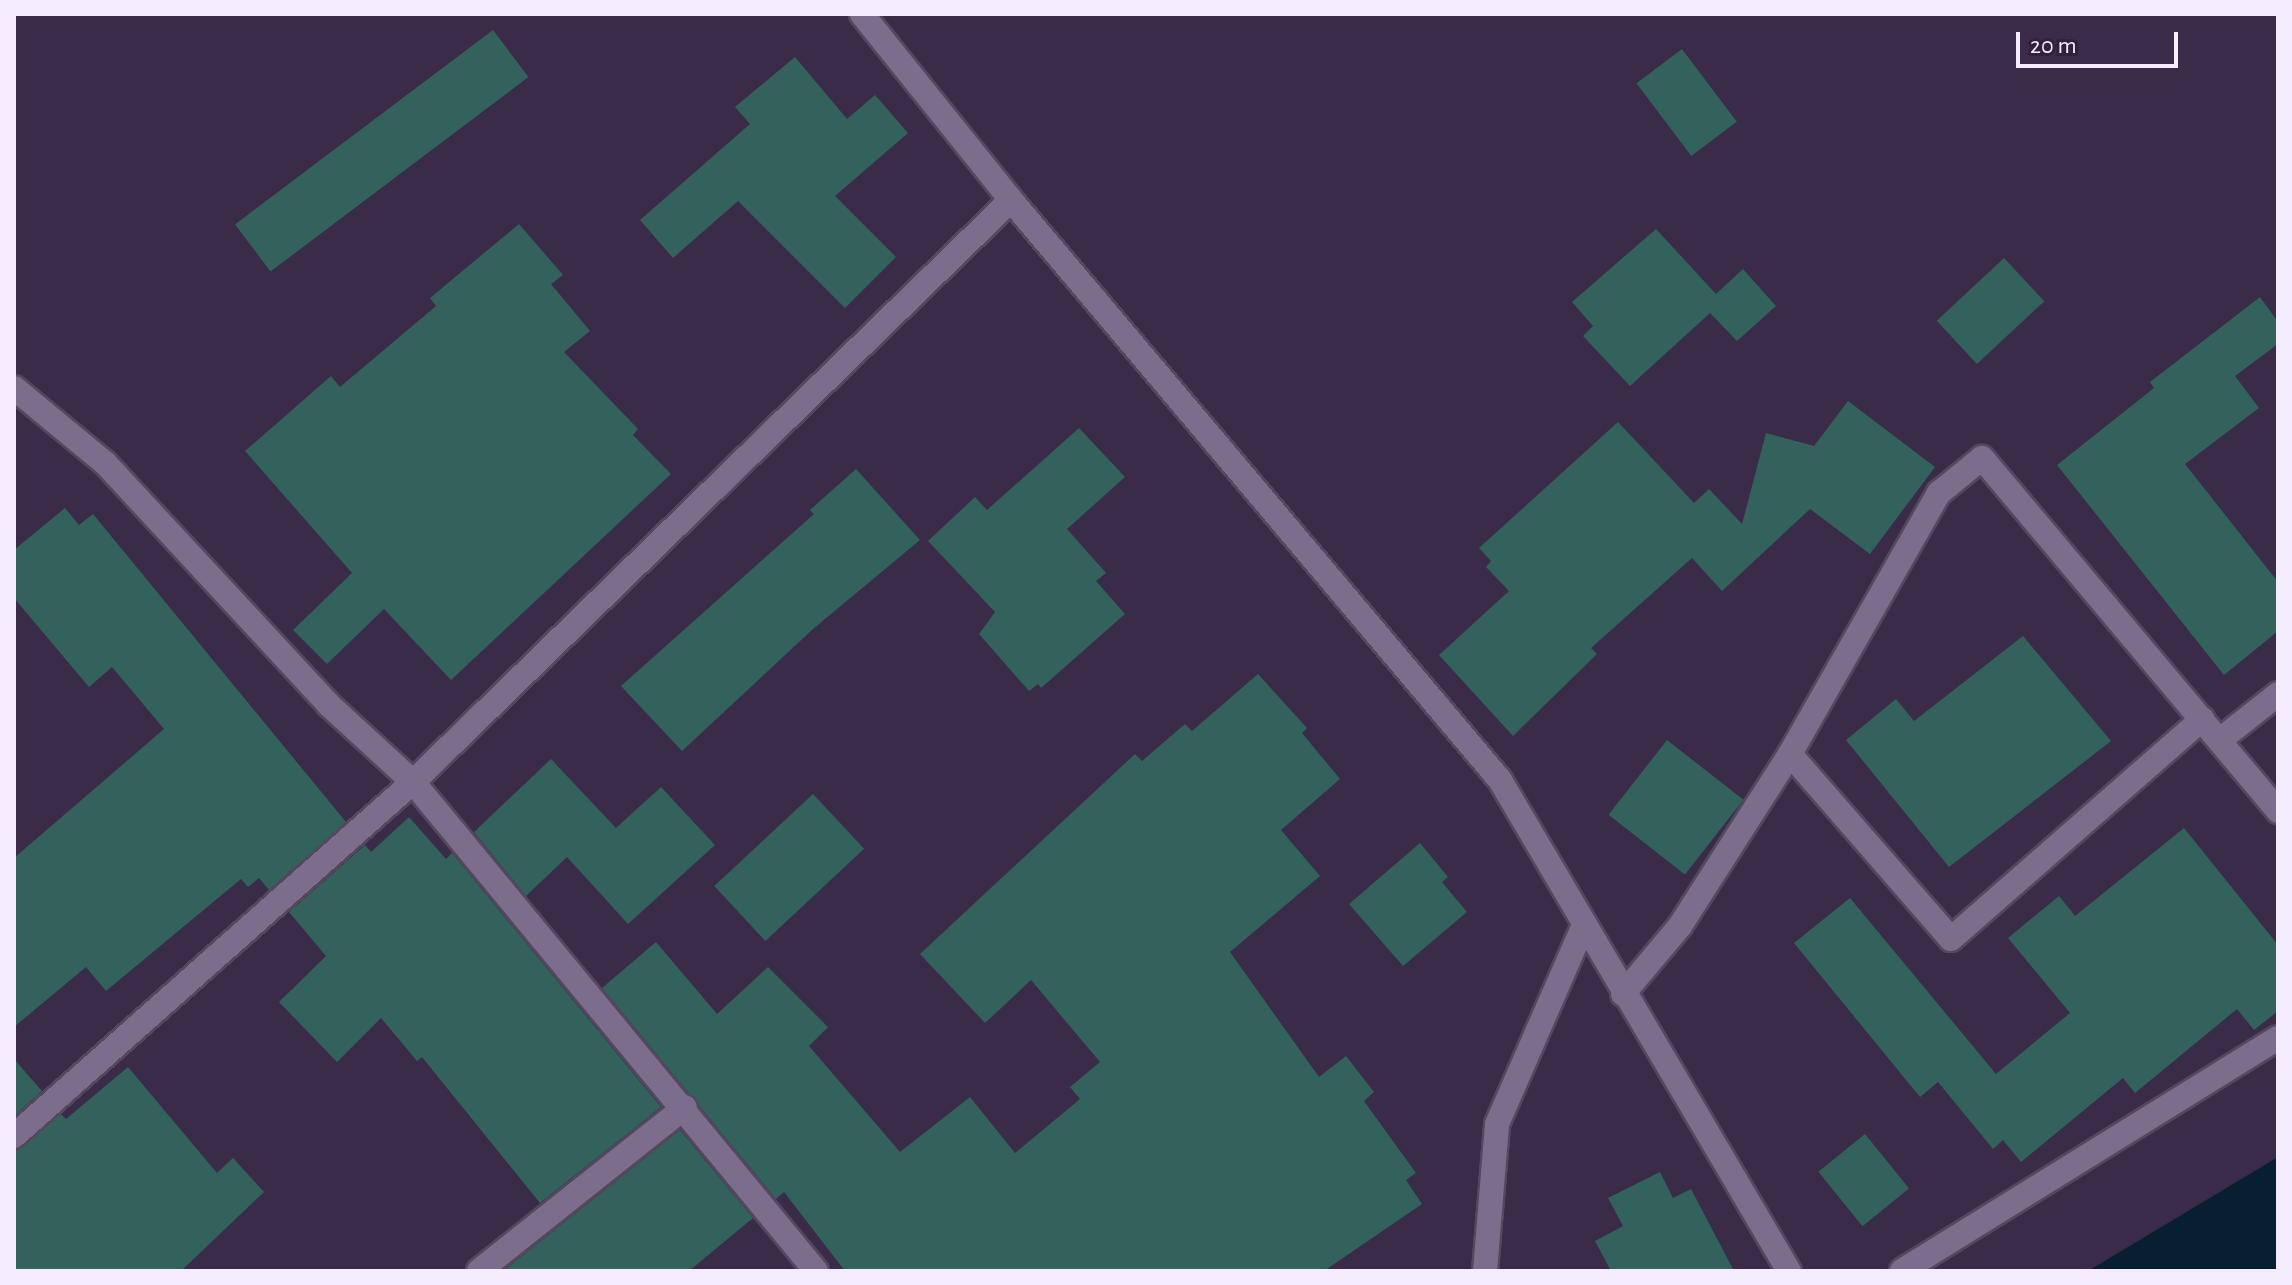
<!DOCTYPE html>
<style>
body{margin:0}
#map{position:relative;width:2292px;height:1285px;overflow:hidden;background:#3a2c48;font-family:"Alegreya Sans",sans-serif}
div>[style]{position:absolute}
.water>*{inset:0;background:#081f31}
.building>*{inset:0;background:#33615c;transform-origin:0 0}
.roads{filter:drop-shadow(2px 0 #54485f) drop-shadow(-2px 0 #54485f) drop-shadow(0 2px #54485f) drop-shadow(0 -2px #54485f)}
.minor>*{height:24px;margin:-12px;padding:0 12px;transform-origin:12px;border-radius:12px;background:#7d6d8d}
span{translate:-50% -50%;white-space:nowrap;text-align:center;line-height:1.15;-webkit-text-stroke:7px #30223d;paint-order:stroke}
.frame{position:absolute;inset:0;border:16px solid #f4ebfd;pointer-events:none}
.scale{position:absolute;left:2016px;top:32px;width:162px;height:36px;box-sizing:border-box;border:4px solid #f4ebfd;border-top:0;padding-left:10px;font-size:24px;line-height:28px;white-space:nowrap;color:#f4ebfd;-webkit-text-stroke:6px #30223d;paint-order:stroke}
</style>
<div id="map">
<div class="water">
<div style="clip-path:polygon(2278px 1157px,2278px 1271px,2088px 1271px)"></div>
</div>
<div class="building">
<div style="left:493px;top:30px;width:59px;height:323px;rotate:53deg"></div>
<div style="left:1682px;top:49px;width:91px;height:57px;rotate:53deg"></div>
<div style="clip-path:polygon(795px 57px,847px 119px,875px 95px,908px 133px,835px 196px,896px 257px,845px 308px,738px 201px,673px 258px,640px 220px,750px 124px,735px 107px)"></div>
<div style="clip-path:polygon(519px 224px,563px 275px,551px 284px,590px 331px,564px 352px,638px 429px,633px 435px,671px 474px,451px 680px,384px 609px,327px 664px,293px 630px,352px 573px,245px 451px,331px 376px,340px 387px,436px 306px,430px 298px)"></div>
<div style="clip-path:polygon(1656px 229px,1716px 294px,1743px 269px,1776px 306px,1737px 341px,1710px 313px,1630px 386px,1583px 336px,1593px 326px,1572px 302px)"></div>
<div style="left:2004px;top:258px;width:59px;height:92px;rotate:47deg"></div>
<div style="clip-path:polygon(2260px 297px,2278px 322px,2278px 344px,2235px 376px,2259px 408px,2185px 464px,2278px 582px,2278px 631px,2224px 675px,2057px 465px,2154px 388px,2150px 382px)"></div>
<div style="clip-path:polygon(1848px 401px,1935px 467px,1870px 554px,1810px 509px,1722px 591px,1692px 558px,1591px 648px,1597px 654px,1513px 736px,1439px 655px,1509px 591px,1486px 567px,1491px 561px,1479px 548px,1618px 422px,1694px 503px,1709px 489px,1742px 524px,1766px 433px,1814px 446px)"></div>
<div style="clip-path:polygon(1079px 428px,1125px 477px,1067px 529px,1106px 573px,1096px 581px,1125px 614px,1041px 688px,1038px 684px,1029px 691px,979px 634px,995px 612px,928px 541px,975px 497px,987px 510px)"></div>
<div style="clip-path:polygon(856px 469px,920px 540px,813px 629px,682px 751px,621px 686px,814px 514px,810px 510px)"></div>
<div style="clip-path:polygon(65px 508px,79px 525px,93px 514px,346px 822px,269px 890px,259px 878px,248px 887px,241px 879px,106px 991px,86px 967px,14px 1027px,14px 858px,164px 729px,112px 667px,89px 687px,14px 598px,14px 550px)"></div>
<div style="clip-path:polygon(2023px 636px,2111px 741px,1949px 867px,1846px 740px,1896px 699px,1914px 721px)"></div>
<div style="clip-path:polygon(1258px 674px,1307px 728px,1302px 733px,1340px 779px,1281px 830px,1320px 876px,1230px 952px,1319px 1077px,1346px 1056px,1374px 1092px,1364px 1101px,1416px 1173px,1406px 1180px,1422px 1204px,1324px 1271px,845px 1271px,784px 1192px,776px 1199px,602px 988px,656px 942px,717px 1014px,768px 967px,828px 1027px,809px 1046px,900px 1152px,970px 1097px,1015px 1153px,1080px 1099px,1070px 1087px,1100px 1062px,1031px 980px,985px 1023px,920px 954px,1135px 754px,1142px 761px,1185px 724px,1192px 731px)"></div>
<div style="left:1667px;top:740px;width:97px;height:95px;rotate:38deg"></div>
<div style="clip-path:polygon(551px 759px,616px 828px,661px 787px,715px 845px,628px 924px,567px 857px,526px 896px,474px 832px)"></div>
<div style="left:813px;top:794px;width:75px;height:135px;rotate:47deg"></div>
<div style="clip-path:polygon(409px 817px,446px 859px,452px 853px,661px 1107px,540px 1203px,422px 1057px,417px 1061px,381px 1018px,337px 1062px,279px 1002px,326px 956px,289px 912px,365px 845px,371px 852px)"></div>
<div style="clip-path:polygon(2184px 828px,2278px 945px,2278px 1011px,2254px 1030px,2237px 1009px,2135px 1093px,2123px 1078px,2021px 1162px,2003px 1140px,1993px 1149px,1938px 1082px,1920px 1097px,1794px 943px,1850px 898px,1996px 1074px,2070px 1013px,2008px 938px,2059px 896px,2075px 916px)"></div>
<div style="clip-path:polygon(1420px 843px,1448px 877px,1442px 882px,1467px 912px,1403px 966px,1349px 904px)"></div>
<div style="clip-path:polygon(14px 1059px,42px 1091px,14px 1116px)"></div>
<div style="clip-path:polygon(128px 1067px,217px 1173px,233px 1158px,264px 1192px,181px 1271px,14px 1271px,14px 1151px,61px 1114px,66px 1119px)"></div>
<div style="clip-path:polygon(680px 1130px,753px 1218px,689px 1271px,503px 1271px)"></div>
<div style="left:1865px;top:1134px;width:70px;height:60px;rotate:51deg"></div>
<div style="clip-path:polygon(1660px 1172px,1673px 1198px,1691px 1189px,1734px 1271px,1611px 1271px,1595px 1241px,1623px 1226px,1608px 1198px)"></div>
</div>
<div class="roads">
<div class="minor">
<div style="left:862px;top:14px;width:238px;rotate:51.3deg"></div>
<div style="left:1011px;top:200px;width:759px;rotate:49.87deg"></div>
<div style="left:1500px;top:780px;width:570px;rotate:59.52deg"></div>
<div style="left:14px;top:388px;width:118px;rotate:39.5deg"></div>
<div style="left:105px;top:463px;width:328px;rotate:47.2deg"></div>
<div style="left:328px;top:704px;width:115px;rotate:42.5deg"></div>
<div style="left:413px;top:782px;width:634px;rotate:50.51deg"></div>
<div style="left:2220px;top:740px;width:74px;rotate:-38.4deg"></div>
<div style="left:1790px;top:754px;width:245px;rotate:49deg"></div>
<div style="left:1951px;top:939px;width:334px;rotate:-41.2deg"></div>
<div style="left:1623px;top:994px;width:89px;rotate:-50deg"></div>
<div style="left:1680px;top:926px;width:204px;rotate:-57.4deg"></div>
<div style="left:1790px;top:754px;width:301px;rotate:-60.3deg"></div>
<div style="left:1939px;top:493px;width:55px;rotate:-39.1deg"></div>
<div style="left:1982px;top:458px;width:461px;rotate:50deg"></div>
<div style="left:14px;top:1136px;width:533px;rotate:-41.58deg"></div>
<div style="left:413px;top:782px;width:834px;rotate:-44.22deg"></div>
<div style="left:479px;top:1271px;width:263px;rotate:-38.5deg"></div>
<div style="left:1485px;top:1271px;width:147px;rotate:-85.3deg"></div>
<div style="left:1497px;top:1124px;width:215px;rotate:-66.4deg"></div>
<div style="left:1902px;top:1271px;width:442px;rotate:-31.8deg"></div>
</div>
</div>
<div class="frame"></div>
<div class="scale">20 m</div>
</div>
